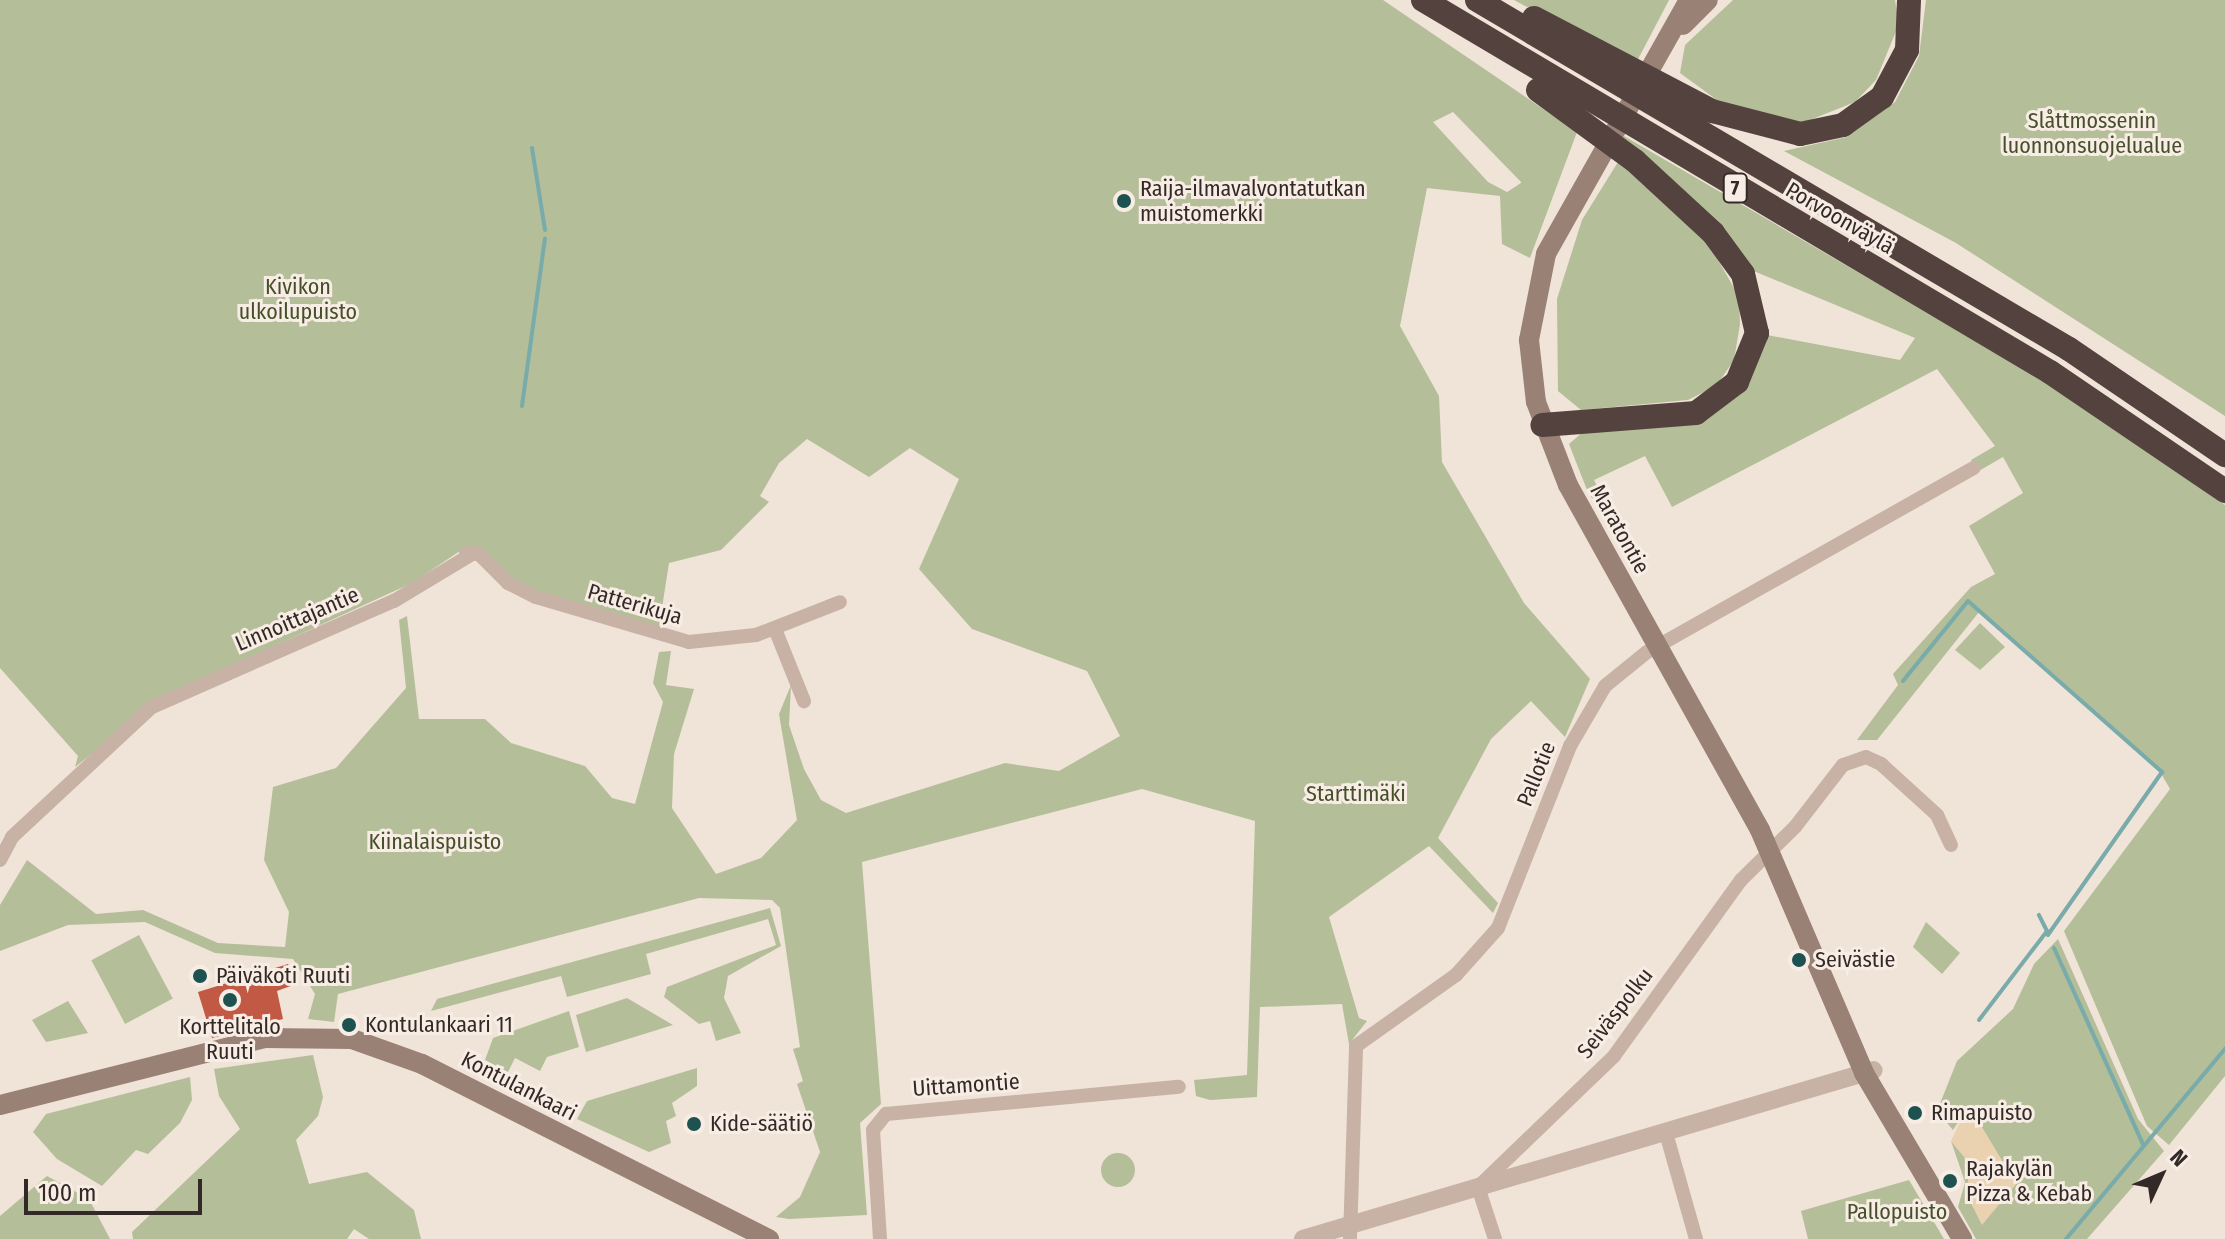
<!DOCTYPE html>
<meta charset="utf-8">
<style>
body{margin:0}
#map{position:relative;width:2225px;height:1239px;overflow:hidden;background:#f0e3d8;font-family:"Fira Sans Condensed",sans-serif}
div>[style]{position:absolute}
.green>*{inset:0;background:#b4be99;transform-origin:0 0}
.round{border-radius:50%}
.sand>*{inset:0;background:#ead1af}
.stream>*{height:4px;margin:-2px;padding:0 2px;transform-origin:2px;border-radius:2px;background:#78aba9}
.building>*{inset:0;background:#c15945}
.minor>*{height:14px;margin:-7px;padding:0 7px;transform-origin:7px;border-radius:7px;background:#c7b2a5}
.tertiary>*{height:18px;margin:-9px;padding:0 9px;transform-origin:9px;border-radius:9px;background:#c7b2a5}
.secondary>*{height:20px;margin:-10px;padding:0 10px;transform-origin:10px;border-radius:10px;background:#9a8176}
.motorway>*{height:24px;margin:-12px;padding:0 12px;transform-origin:12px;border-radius:12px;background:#53423d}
.dots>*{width:22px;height:22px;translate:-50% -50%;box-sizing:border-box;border:4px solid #f8ede4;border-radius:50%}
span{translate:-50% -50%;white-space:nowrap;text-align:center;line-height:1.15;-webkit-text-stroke:6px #f8ede4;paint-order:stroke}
.shield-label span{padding:2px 6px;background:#f8ede4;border:2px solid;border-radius:6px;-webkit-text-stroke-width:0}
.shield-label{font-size:20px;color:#332926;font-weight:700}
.park-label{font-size:22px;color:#45502b}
.poi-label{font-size:22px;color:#332926}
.left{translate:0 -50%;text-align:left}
.street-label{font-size:22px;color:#332926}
.north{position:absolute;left:2121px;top:1135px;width:80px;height:80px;-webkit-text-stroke:6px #f8ede4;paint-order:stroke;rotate:46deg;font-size:22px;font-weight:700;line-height:32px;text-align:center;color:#332926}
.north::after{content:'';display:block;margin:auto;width:28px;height:36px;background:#332926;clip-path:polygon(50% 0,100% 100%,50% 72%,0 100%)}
.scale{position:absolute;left:24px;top:1179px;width:178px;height:36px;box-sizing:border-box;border:4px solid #332926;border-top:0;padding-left:10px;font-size:24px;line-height:28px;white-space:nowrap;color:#332926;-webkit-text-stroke:6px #f8ede4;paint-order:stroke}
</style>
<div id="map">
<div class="green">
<div style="clip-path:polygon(evenodd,0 0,1383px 0,1577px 132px,1530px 258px,1502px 244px,1500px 196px,1427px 188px,1400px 326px,1439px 396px,1442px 462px,1524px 603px,1590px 679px,1565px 737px,1531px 701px,1491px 739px,1438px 838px,1498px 903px,1493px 913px,1429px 846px,1329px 917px,1359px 1018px,1367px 1021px,1349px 1044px,1342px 1004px,1260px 1007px,1257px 1097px,1210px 1100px,1196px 1096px,1194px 1080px,1247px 1075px,1255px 821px,1142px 789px,862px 862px,881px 1104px,860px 1123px,867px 1215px,789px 1219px,776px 1217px,800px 1197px,820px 1152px,797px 1084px,803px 1081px,793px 1049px,800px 1047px,780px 908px,772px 900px,699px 898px,338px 994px,334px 1022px,308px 1019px,315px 994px,293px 959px,215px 953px,145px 922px,68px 925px,0 951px,0 905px,27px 860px,96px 914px,143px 910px,218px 943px,285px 947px,289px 912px,264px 860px,273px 787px,336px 768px,406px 688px,399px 620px,407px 616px,419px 719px,485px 719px,511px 743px,585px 766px,612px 798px,635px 804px,663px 702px,653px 683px,659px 652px,671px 651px,666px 685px,694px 689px,674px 754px,672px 808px,716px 874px,761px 858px,797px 820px,779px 714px,791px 685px,789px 725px,804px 769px,821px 800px,846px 813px,1005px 763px,1059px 771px,1120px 736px,1087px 671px,972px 629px,919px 569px,959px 479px,910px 448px,869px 477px,807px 439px,779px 463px,760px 496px,769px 502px,721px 550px,669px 563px,659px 627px,534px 592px,507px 578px,479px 547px,466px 547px,412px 583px,165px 696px,75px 767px,78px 756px,0 668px,0 0,1453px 112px,1521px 182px,1521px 183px,1507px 192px,1488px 182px,1433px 122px,1453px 112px)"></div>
<div style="clip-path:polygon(1514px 0,1669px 0,1635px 65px)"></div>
<div style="clip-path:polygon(1733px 0,1895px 0,1899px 24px,1876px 80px,1855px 102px,1805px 122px,1763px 117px,1721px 103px,1680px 73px,1685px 45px)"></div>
<div style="clip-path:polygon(1926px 0,2225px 0,2225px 416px,1956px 243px,1784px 151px,1847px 137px,1895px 102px,1919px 56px)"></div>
<div style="clip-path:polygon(1624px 136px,2036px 376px,2225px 505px,2225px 1076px,2169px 1145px,2147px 1126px,2064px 931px,2170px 789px,2159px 770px,1979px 612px,1877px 740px,1857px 740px,1898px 685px,1893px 674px,1971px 587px,1995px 574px,1969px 526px,2023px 493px,2003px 457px,1977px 472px,1971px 460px,1995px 446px,1937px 369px,1672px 507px,1645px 456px,1594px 480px,1605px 502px,1596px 504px,1587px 490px,1569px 444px,1584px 431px,1687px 420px,1767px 335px,1900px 360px,1915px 338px,1744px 267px,1620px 143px)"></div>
<div style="clip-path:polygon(1618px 162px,1672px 204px,1712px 249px,1739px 297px,1740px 324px,1734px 360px,1716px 386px,1688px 400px,1581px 410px,1558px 391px,1557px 299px,1582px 220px)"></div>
<div style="clip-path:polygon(1980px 623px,2005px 647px,1980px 670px,1955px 650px)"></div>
<div style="clip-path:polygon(770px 908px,781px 946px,728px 976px,724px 998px,741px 1033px,716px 1041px,710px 1021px,699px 1024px,664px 997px,667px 987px,776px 945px,768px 919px,646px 954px,651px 974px,567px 997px,561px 976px,431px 1011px,437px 999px)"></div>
<div style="clip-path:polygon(1926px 922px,1960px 953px,1942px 974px,1913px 947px)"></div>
<div style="left:139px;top:935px;width:72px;height:54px;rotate:62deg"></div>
<div style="clip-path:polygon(2058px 939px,2138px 1119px,2164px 1151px,2087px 1239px,1976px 1239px,1958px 1207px,1965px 1182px,1951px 1141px,1971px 1165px,1966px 1193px,1982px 1224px,2016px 1184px,1969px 1106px,1953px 1130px,1937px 1111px,1957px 1061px,2013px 1009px,2034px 964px)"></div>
<div style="clip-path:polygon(627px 998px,673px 1025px,586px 1052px,576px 1015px)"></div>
<div style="clip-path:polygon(68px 1001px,88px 1033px,46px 1042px,32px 1020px)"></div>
<div style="clip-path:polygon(569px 1011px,579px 1047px,547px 1057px,540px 1071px,515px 1058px,508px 1072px,485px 1060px,493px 1038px)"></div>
<div style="clip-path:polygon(313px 1055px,323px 1097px,318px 1116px,296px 1140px,309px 1184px,367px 1172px,414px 1210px,421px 1239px,369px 1239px,354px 1229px,347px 1239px,133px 1239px,132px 1232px,240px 1129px,219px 1096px,214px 1069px)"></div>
<div style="clip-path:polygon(697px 1068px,697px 1086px,672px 1103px,676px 1116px,666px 1121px,671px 1143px,649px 1152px,577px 1119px,587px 1101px)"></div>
<div style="clip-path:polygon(190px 1077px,192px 1100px,180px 1123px,148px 1154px,136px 1150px,102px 1186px,57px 1159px,33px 1132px,46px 1114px)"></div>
<div class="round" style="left:1101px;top:1153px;width:34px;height:34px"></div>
<div style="clip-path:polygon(47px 1176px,89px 1199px,110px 1239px,0 1239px,0 1216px)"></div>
<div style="clip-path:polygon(1909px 1180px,1944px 1239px,1808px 1239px,1801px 1211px)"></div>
</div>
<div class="sand">
<div style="clip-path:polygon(1968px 1105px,2016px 1184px,1982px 1225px,1966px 1193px,1971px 1165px,1951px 1141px)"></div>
</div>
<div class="stream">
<div style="left:532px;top:148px;width:83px;rotate:81deg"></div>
<div style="left:522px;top:406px;width:169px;rotate:-82.2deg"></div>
<div style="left:1903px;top:681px;width:103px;rotate:-50.9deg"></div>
<div style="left:1968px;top:601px;width:259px;rotate:41.4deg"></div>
<div style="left:2162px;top:772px;width:199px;rotate:125deg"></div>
<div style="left:2054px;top:948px;width:217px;rotate:65.6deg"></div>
<div style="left:1979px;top:1020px;width:112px;rotate:-52.6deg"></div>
<div style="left:2047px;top:931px;width:18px;rotate:-117deg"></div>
<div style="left:2066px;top:1239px;width:248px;rotate:-50.1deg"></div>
</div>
<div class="building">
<div style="clip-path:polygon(288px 964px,296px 984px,277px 991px,283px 1019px,212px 1038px,198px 992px)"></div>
</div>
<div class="minor">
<div style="left:466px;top:553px;width:13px;rotate:4deg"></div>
<div style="left:479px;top:554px;width:41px;rotate:45deg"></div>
<div style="left:508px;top:583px;width:31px;rotate:27deg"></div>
<div style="left:536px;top:597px;width:159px;rotate:16.4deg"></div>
<div style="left:689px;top:642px;width:67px;rotate:-6deg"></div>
<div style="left:756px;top:635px;width:90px;rotate:-21.4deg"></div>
<div style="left:775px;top:629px;width:78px;rotate:68.1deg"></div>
<div style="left:0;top:860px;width:26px;rotate:-62deg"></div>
<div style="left:12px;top:837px;width:191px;rotate:-42.9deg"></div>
<div style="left:152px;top:707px;width:264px;rotate:-23.7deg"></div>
<div style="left:394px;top:601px;width:93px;rotate:-31deg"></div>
<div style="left:1666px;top:1133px;width:110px;rotate:74.2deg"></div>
<div style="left:880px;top:1239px;width:109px;rotate:-93.7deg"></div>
<div style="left:873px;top:1130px;width:21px;rotate:-51deg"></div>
<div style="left:886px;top:1114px;width:294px;rotate:-5.3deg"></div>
<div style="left:1350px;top:1239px;width:193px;rotate:-88.2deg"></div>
<div style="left:1356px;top:1046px;width:123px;rotate:-35.4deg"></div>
<div style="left:1456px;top:975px;width:63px;rotate:-48.2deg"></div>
<div style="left:1498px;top:928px;width:196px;rotate:-68.4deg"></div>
<div style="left:1570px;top:746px;width:69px;rotate:-59.7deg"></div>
<div style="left:1605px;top:686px;width:54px;rotate:-39deg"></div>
<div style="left:1647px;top:652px;width:375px;rotate:-29.4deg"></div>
<div style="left:1495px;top:1239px;width:55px;rotate:-108.1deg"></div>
<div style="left:1478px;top:1187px;width:189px;rotate:-43.9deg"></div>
<div style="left:1614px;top:1056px;width:217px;rotate:-54.2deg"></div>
<div style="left:1741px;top:880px;width:76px;rotate:-44.5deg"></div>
<div style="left:1795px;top:827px;width:78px;rotate:-52.3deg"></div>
<div style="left:1843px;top:765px;width:24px;rotate:-19deg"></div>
<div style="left:1866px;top:757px;width:17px;rotate:25deg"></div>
<div style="left:1881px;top:764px;width:76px;rotate:42.3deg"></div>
<div style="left:1937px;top:815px;width:33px;rotate:65deg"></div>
</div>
<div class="tertiary">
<div style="left:1303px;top:1239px;width:595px;rotate:-16.49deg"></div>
</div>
<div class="secondary">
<div style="left:1689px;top:0;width:291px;rotate:119.4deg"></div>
<div style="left:1546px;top:254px;width:88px;rotate:101.2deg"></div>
<div style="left:1529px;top:340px;width:62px;rotate:83.6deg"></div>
<div style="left:1536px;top:402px;width:89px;rotate:68.9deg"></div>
<div style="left:1568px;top:485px;width:395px;rotate:60.9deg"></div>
<div style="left:1760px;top:830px;width:264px;rotate:66.8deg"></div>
<div style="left:1864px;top:1073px;width:193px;rotate:59.4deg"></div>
<div style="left:1683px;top:25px;width:35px;rotate:-45deg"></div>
<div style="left:0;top:1105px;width:272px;rotate:-14.2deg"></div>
<div style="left:264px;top:1038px;width:88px;rotate:0.7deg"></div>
<div style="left:352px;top:1039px;width:74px;rotate:19.7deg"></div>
<div style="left:422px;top:1064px;width:389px;rotate:26.8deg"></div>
</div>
<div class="motorway">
<div style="left:1423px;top:0;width:729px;rotate:30.68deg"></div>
<div style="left:2050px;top:372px;width:212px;rotate:34.2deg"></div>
<div style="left:1477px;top:0;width:687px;rotate:30.52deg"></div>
<div style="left:2069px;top:349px;width:189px;rotate:34.2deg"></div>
<div style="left:1534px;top:18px;width:201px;rotate:27.6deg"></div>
<div style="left:1712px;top:111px;width:91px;rotate:14.6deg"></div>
<div style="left:1800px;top:134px;width:44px;rotate:-11.8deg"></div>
<div style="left:1843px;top:125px;width:48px;rotate:-35.7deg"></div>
<div style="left:1882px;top:97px;width:53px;rotate:-62deg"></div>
<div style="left:1907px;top:50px;width:50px;rotate:-87.7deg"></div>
<div style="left:1538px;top:90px;width:120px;rotate:36.2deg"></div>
<div style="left:1635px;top:161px;width:106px;rotate:42.7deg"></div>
<div style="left:1713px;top:233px;width:51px;rotate:53.8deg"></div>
<div style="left:1743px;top:274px;width:61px;rotate:76.7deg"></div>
<div style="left:1757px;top:333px;width:53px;rotate:112.2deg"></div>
<div style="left:1737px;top:382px;width:51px;rotate:142.9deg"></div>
<div style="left:1696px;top:413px;width:154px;rotate:175.5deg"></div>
</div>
<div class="dots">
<div style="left:1124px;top:201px;background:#1d5251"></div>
<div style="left:1799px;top:960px;background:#1d5251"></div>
<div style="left:200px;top:976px;background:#1d5251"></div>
<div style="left:230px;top:1000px;background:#1d5251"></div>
<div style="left:349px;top:1025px;background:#1d5251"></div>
<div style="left:1915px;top:1113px;background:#1d5251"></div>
<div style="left:694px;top:1124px;background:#1d5251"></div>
<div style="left:1950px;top:1181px;background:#1d5251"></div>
</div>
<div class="shield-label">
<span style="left:1735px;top:188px">7</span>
</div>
<div class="park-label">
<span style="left:2092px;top:133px">Slåttmossenin<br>luonnonsuojelualue</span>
<span style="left:298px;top:299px">Kivikon<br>ulkoilupuisto</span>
<span style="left:1356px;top:794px">Starttimäki</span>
<span style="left:435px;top:842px">Kiinalaispuisto</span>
<span style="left:1897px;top:1212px">Pallopuisto</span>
</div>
<div class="poi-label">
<span class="left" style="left:1140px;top:201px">Raija-ilmavalvontatutkan<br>muistomerkki</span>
<span class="left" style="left:1815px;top:960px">Seivästie</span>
<span class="left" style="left:216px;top:976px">Päiväkoti Ruuti</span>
<span class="left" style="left:365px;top:1025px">Kontulankaari 11</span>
<span style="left:230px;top:1039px">Korttelitalo<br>Ruuti</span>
<span class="left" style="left:1931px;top:1113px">Rimapuisto</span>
<span class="left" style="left:710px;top:1124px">Kide-säätiö</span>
<span class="left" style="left:1966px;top:1181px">Rajakylän<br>Pizza &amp; Kebab</span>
</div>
<div class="street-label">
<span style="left:1840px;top:218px;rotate:30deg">Porvoonväylä</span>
<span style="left:1620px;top:529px;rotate:61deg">Maratontie</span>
<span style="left:635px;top:604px;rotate:16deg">Patterikuja</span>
<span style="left:297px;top:619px;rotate:-23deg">Linnoittajantie</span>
<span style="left:1536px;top:774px;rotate:-68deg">Pallotie</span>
<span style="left:1615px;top:1013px;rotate:-52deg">Seiväspolku</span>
<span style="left:966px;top:1085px;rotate:-4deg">Uittamontie</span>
<span style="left:519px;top:1086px;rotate:27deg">Kontulankaari</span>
</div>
<div class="north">N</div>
<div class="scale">100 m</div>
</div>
